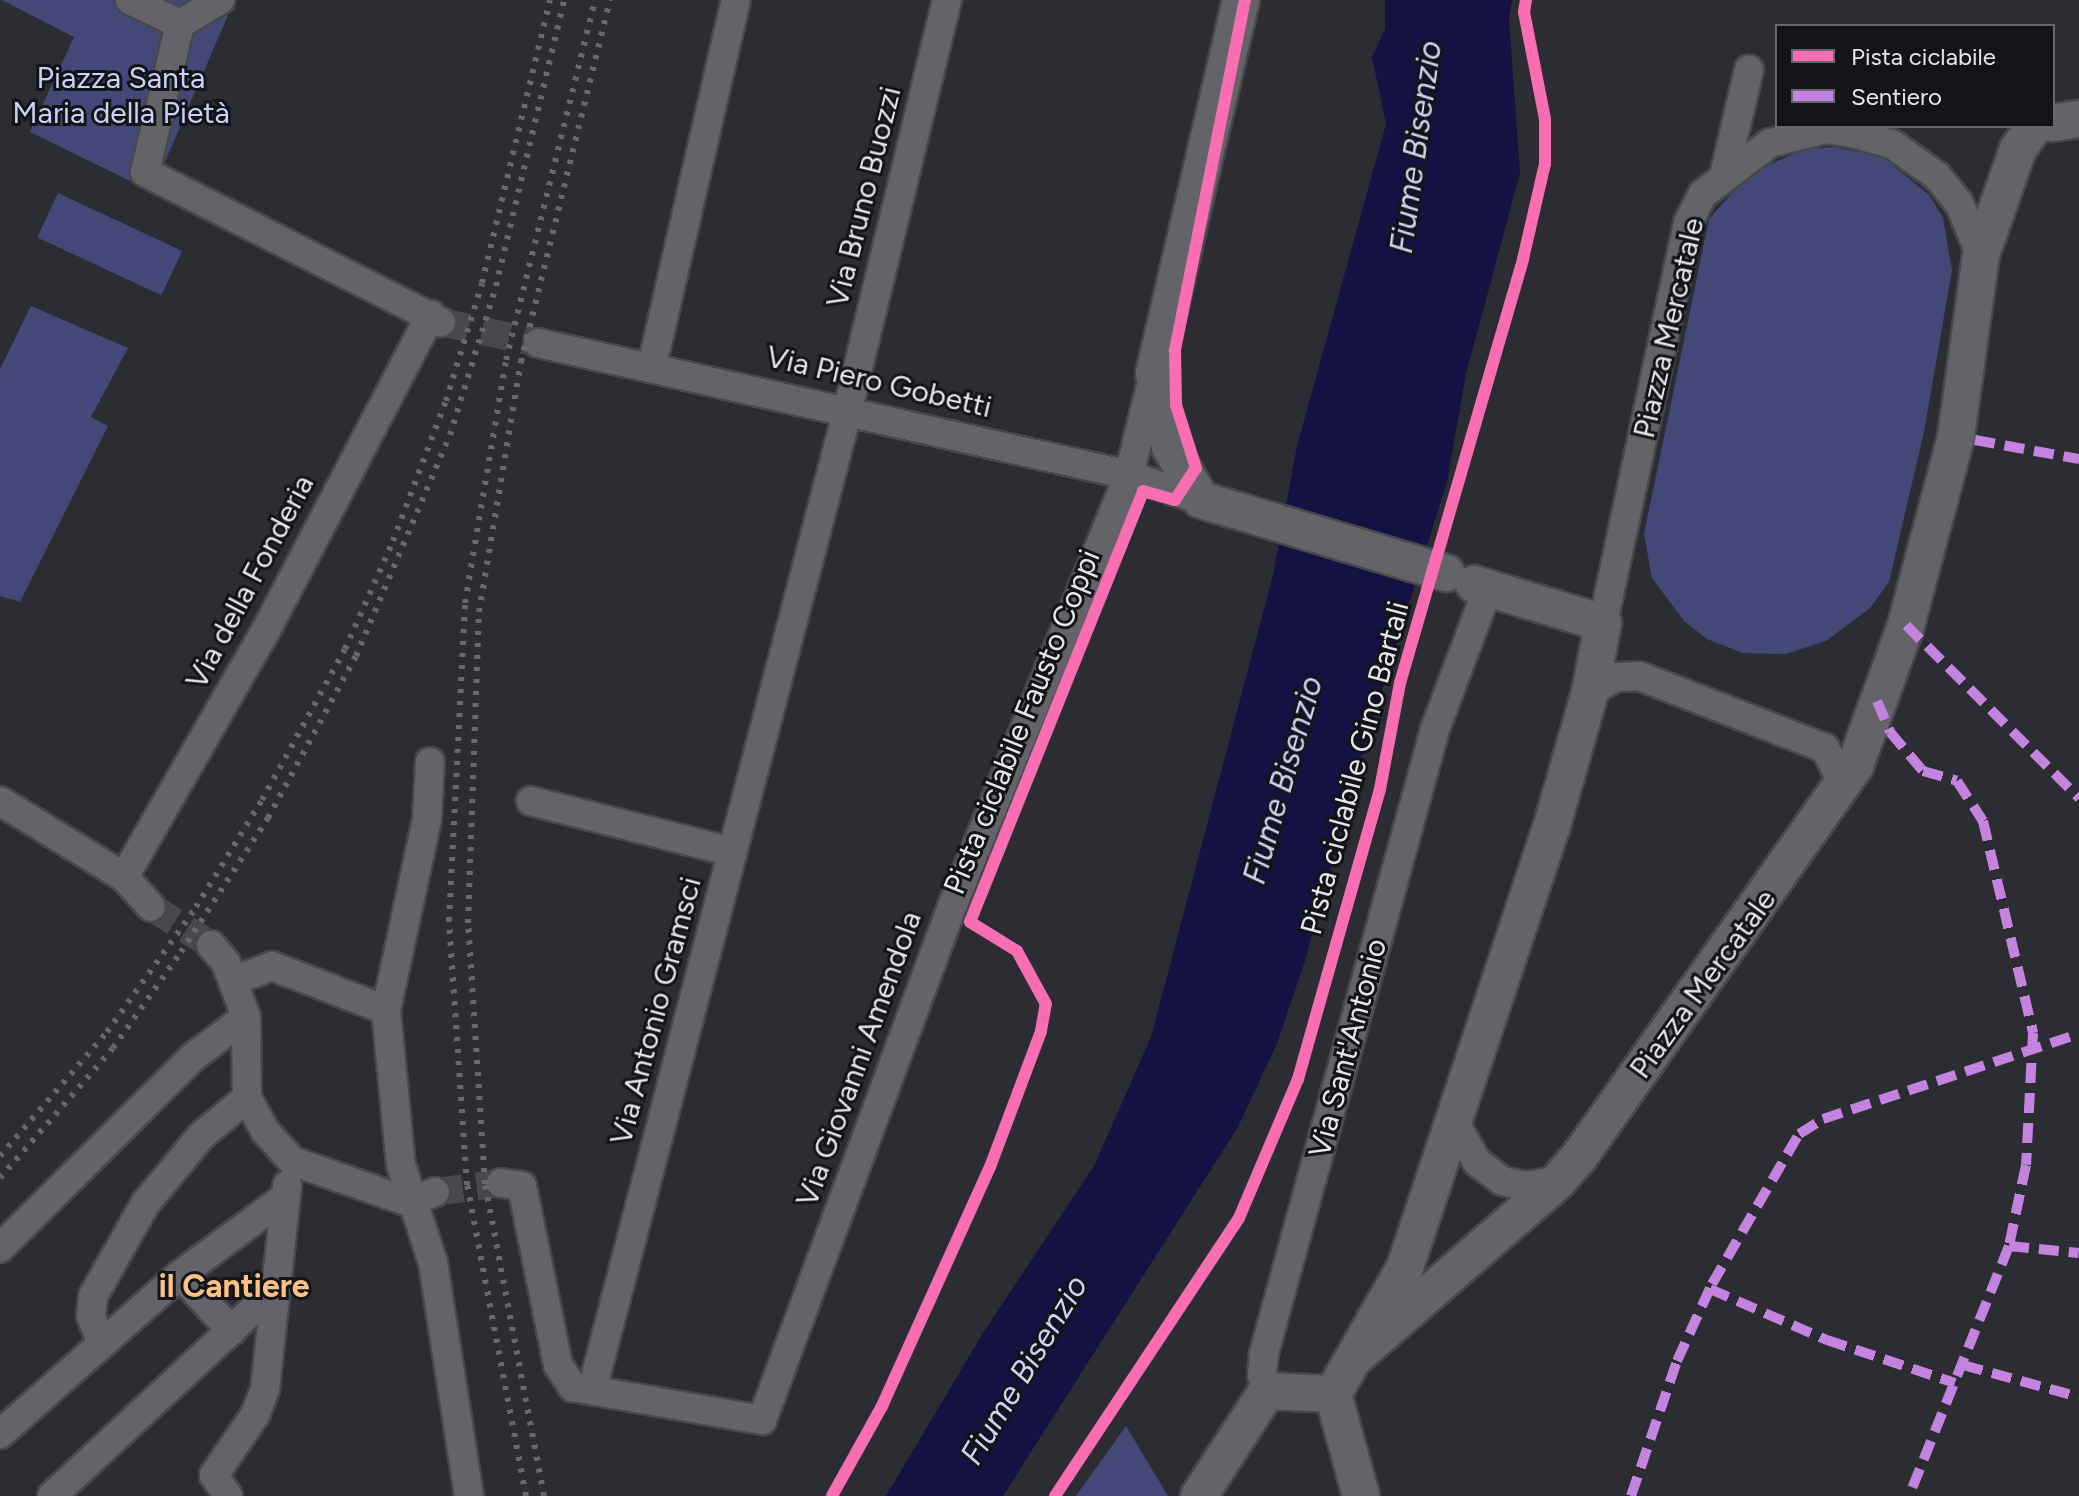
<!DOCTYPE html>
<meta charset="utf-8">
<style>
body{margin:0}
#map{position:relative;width:2079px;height:1496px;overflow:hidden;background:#2c2d32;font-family:Figtree,sans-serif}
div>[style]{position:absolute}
.green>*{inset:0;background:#444878;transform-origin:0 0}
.water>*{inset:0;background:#151143}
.minor-tunnel>*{height:28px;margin-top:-14px;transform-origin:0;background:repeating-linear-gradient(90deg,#48494e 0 28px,transparent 0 42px)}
.roads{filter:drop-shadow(2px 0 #47484c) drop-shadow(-2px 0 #47484c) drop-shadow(0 2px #47484c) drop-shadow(0 -2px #47484c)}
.minor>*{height:28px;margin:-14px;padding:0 14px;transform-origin:14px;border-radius:14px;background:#646468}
.tertiary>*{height:36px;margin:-18px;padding:0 18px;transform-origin:18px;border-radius:18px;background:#646468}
.rail>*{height:6px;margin-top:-3px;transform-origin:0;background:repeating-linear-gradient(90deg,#68696e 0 4px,transparent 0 12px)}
.quiet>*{height:10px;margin-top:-5px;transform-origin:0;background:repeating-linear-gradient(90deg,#c483df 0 20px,transparent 0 30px)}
.cycleway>*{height:12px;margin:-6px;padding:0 6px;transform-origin:6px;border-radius:6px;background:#f96db3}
span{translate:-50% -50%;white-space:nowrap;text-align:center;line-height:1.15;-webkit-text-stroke:6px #131418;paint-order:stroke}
.park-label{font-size:30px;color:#cbd0f4}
.street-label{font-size:30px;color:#e6e7ee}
.water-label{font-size:32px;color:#cdd3f7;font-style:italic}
.neighbourhood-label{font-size:32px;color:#f9c285;font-weight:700}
.legend{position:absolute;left:1775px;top:24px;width:280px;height:104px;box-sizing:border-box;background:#131418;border:2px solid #67686e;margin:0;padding:10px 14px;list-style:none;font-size:24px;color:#e6e7ee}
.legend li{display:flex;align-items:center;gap:16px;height:40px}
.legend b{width:40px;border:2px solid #67686e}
</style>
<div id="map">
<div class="green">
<div style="clip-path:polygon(2px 0,229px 0,231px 8px,161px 171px,167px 199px,30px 132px,74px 37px)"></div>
<div style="clip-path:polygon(1834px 147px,1883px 157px,1930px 196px,1943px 218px,1952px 270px,1924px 432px,1889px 582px,1870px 608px,1826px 641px,1785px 654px,1743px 653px,1707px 639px,1684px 621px,1652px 578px,1644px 534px,1709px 219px,1750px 173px,1805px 149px)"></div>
<div style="left:58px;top:193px;width:137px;height:49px;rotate:25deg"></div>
<div style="clip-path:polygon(31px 306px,128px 348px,91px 417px,108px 426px,20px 602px,0 596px,0 369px)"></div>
<div style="clip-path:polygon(1126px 1426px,1168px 1496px,1076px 1496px)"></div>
</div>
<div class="water">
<div style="clip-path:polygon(1385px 0,1512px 0,1509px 19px,1520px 173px,1466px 374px,1447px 482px,1354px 779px,1305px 961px,1276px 1046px,1238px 1127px,1003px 1496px,886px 1496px,983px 1333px,1094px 1166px,1151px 1037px,1273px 575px,1297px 446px,1386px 124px,1372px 57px,1385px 29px)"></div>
</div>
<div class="minor-tunnel">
<div style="left:441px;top:322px;width:99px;rotate:12.2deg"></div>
<div style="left:151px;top:907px;width:71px;rotate:32.3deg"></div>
<div style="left:435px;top:1192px;width:67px;rotate:-7.8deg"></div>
</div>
<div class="roads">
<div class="minor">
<div style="left:130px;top:0;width:55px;rotate:25.6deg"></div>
<div style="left:180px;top:24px;width:152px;rotate:103.3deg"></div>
<div style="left:145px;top:172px;width:332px;rotate:26.9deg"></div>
<div style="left:180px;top:24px;width:47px;rotate:-31deg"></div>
<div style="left:1725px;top:172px;width:105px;rotate:-76.8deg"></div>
<div style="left:538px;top:343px;width:606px;rotate:12.59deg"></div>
<div style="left:1129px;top:475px;width:76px;rotate:19.1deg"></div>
<div style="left:652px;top:366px;width:376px;rotate:-77.1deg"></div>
<div style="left:1603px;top:623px;width:409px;rotate:-78deg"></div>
<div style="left:1688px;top:223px;width:33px;rotate:-63deg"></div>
<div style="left:1703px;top:194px;width:84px;rotate:-37.3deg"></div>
<div style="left:1770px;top:143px;width:58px;rotate:-14deg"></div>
<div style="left:1826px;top:129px;width:30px;rotate:9deg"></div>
<div style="left:1856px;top:134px;width:37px;rotate:16deg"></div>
<div style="left:1892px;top:144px;width:55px;rotate:35.4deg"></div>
<div style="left:1937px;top:176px;width:35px;rotate:51deg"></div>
<div style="left:1959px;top:203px;width:56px;rotate:67.1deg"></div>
<div style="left:1590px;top:692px;width:30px;rotate:-30deg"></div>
<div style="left:1616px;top:677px;width:23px;rotate:-2deg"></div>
<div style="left:1639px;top:676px;width:199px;rotate:21.2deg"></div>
<div style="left:1825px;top:748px;width:40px;rotate:63.4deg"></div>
<div style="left:430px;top:762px;width:57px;rotate:93deg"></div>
<div style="left:427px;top:819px;width:195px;rotate:102.1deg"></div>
<div style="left:386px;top:1010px;width:156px;rotate:84.5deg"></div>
<div style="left:401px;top:1165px;width:103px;rotate:71.9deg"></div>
<div style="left:433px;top:1263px;width:236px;rotate:81.2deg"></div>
<div style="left:0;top:801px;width:145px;rotate:31.5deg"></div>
<div style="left:124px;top:877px;width:40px;rotate:48deg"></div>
<div style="left:531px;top:801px;width:208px;rotate:14.2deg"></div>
<div style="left:124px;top:877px;width:280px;rotate:-60.1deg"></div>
<div style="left:264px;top:634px;width:360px;rotate:-62.4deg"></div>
<div style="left:211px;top:945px;width:23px;rotate:50deg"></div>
<div style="left:226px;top:963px;width:58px;rotate:69.7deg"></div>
<div style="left:246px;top:1017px;width:81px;rotate:89.3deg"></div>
<div style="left:247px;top:1098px;width:38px;rotate:61deg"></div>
<div style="left:265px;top:1131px;width:40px;rotate:48deg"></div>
<div style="left:292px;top:1161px;width:124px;rotate:19.3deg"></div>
<div style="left:233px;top:981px;width:42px;rotate:-21deg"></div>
<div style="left:272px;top:966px;width:122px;rotate:21.1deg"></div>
<div style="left:1453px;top:1120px;width:48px;rotate:60.3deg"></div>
<div style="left:1477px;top:1162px;width:31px;rotate:37deg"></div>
<div style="left:1502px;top:1181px;width:24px;rotate:12deg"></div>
<div style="left:1525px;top:1186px;width:33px;rotate:-9deg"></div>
<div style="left:501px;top:1183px;width:21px;rotate:8deg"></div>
<div style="left:522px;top:1186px;width:183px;rotate:78.6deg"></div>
<div style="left:558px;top:1365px;width:27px;rotate:56deg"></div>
<div style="left:573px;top:1387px;width:192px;rotate:9.9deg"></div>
<div style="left:762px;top:1420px;width:550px;rotate:-69.69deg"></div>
<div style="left:953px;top:904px;width:464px;rotate:-67.7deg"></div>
<div style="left:1129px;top:475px;width:104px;rotate:-76.1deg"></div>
<div style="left:409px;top:1202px;width:28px;rotate:-21deg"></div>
<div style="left:0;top:1248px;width:272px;rotate:-44.7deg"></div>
<div style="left:193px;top:1057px;width:66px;rotate:-37deg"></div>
<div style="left:180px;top:1275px;width:76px;rotate:47.1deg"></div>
<div style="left:101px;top:1341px;width:27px;rotate:-112deg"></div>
<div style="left:91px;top:1316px;width:20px;rotate:-84deg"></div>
<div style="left:93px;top:1296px;width:106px;rotate:-60.5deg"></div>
<div style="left:145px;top:1204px;width:88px;rotate:-50.5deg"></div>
<div style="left:201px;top:1136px;width:60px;rotate:-39.6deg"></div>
<div style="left:592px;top:1390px;width:1014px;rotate:-75.37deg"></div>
<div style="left:848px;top:409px;width:421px;rotate:-76.4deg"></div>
<div style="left:1267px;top:1391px;width:17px;rotate:-107deg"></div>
<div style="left:1262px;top:1375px;width:22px;rotate:-85deg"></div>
<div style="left:1264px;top:1353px;width:647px;rotate:-74.67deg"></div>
<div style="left:1435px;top:729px;width:151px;rotate:-69.4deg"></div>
<div style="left:0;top:1434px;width:240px;rotate:-41.5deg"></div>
<div style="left:180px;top:1275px;width:131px;rotate:-36.6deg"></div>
<div style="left:52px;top:1496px;width:306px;rotate:-42.8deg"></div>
<div style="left:228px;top:1496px;width:25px;rotate:-124deg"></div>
<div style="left:214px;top:1475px;width:73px;rotate:-55.7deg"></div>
<div style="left:255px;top:1415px;width:28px;rotate:-69deg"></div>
<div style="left:265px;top:1389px;width:205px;rotate:-83.8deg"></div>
</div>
<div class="tertiary">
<div style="left:1241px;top:0;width:383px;rotate:103.1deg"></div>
<div style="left:1154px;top:373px;width:76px;rotate:77.8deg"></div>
<div style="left:1170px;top:447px;width:61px;rotate:59.7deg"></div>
<div style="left:1201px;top:500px;width:256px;rotate:16.6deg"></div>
<div style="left:2053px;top:123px;width:26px;rotate:-9deg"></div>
<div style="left:1358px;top:1355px;width:265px;rotate:-41deg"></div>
<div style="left:1558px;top:1181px;width:32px;rotate:-49deg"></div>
<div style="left:1579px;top:1157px;width:479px;rotate:-54.8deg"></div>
<div style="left:1855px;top:766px;width:150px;rotate:-70.1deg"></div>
<div style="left:1906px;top:625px;width:195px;rotate:-75.1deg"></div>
<div style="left:1956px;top:437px;width:184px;rotate:-82.2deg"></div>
<div style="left:1981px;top:255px;width:112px;rotate:-70.8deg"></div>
<div style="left:2018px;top:149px;width:29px;rotate:-54deg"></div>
<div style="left:1333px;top:1394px;width:146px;rotate:-60.4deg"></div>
<div style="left:1405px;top:1267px;width:462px;rotate:-71.6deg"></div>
<div style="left:1551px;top:829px;width:142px;rotate:-74.1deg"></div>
<div style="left:1590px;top:692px;width:70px;rotate:-79.3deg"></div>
<div style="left:1603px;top:623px;width:135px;rotate:-163.2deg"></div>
<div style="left:1333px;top:1394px;width:106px;rotate:74.6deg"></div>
<div style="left:1199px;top:1496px;width:125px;rotate:-57.1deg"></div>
<div style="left:1267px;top:1391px;width:66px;rotate:2.6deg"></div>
</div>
</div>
<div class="rail">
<div style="left:0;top:1156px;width:164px;rotate:-49.2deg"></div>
<div style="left:107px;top:1032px;width:153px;rotate:-54.5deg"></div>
<div style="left:196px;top:907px;width:126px;rotate:-58.3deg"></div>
<div style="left:262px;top:800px;width:172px;rotate:-61.2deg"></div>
<div style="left:345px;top:649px;width:118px;rotate:-66deg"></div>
<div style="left:393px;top:541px;width:150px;rotate:-69.3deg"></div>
<div style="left:446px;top:401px;width:123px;rotate:-73deg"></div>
<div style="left:482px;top:283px;width:291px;rotate:-76.5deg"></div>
<div style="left:0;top:1178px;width:172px;rotate:-49deg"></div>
<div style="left:113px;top:1048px;width:118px;rotate:-54.7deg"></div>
<div style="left:181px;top:952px;width:160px;rotate:-57deg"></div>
<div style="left:268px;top:818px;width:184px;rotate:-61.5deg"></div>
<div style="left:356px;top:656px;width:240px;rotate:-67deg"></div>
<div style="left:450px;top:435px;width:156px;rotate:-72.8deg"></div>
<div style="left:496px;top:286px;width:294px;rotate:-76.6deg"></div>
<div style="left:526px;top:1496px;width:317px;rotate:-100.7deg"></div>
<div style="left:467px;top:1185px;width:265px;rotate:-93.9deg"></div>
<div style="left:449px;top:921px;width:318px;rotate:-87.1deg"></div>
<div style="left:465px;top:603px;width:246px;rotate:-80.4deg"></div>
<div style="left:506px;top:360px;width:371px;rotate:-76.1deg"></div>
<div style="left:544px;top:1496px;width:318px;rotate:-100.7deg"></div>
<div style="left:485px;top:1184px;width:262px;rotate:-93.7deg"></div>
<div style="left:468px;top:923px;width:311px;rotate:-88deg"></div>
<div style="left:479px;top:612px;width:254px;rotate:-80.5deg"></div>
<div style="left:521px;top:362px;width:373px;rotate:-76.2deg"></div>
</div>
<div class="quiet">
<div style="left:1975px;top:440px;width:106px;rotate:10.4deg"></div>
<div style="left:1906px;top:625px;width:245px;rotate:45deg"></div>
<div style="left:1877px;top:701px;width:34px;rotate:67deg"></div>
<div style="left:1890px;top:732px;width:51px;rotate:49.8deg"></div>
<div style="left:1923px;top:771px;width:35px;rotate:16deg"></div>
<div style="left:1957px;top:781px;width:48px;rotate:57deg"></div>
<div style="left:1983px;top:821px;width:218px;rotate:76.7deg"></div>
<div style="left:2033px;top:1033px;width:132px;rotate:93deg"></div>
<div style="left:2026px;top:1165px;width:83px;rotate:101.9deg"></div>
<div style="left:2009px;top:1246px;width:269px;rotate:111.8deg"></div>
<div style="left:2009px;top:1246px;width:70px;rotate:5.7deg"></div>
<div style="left:1710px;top:1289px;width:128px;rotate:23.6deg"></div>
<div style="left:1827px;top:1340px;width:135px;rotate:18.6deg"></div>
<div style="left:1963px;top:1365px;width:120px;rotate:15.4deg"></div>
<div style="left:1631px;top:1496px;width:143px;rotate:-71.2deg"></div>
<div style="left:1677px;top:1361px;width:85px;rotate:-65.6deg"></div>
<div style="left:1712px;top:1284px;width:173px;rotate:-59.9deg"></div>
<div style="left:1799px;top:1134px;width:28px;rotate:-32deg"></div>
<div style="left:1823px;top:1119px;width:270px;rotate:-18.4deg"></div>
</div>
<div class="cycleway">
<div style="left:832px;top:1496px;width:103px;rotate:-60.9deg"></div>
<div style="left:882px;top:1406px;width:262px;rotate:-65.7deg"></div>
<div style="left:990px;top:1167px;width:145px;rotate:-69.4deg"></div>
<div style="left:1041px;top:1031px;width:27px;rotate:-80deg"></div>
<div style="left:1046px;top:1004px;width:60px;rotate:-118.7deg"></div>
<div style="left:1017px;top:951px;width:55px;rotate:-148.3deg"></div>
<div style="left:970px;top:922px;width:464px;rotate:-68.1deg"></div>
<div style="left:1143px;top:491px;width:33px;rotate:16deg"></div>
<div style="left:1175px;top:500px;width:38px;rotate:-57deg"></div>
<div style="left:1196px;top:468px;width:66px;rotate:-107.6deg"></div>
<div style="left:1176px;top:405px;width:55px;rotate:-91deg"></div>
<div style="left:1175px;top:350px;width:357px;rotate:-78.7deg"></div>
<div style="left:1055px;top:1496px;width:333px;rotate:-56.5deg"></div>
<div style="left:1239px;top:1218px;width:151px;rotate:-67deg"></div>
<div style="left:1298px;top:1079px;width:301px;rotate:-74.2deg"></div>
<div style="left:1380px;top:789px;width:108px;rotate:-79.3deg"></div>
<div style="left:1400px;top:683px;width:441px;rotate:-73.8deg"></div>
<div style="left:1523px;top:259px;width:98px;rotate:-77deg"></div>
<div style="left:1545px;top:164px;width:45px;rotate:-90deg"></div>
<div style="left:1545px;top:119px;width:109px;rotate:-101.1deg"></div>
<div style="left:1524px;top:12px;width:12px;rotate:-81deg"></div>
</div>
<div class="park-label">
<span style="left:121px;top:95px">Piazza Santa<br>Maria della Pietà</span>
</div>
<div class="street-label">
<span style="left:864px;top:197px;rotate:-76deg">Via Bruno Buozzi</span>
<span style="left:1669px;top:328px;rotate:-77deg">Piazza Mercatale</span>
<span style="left:879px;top:382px;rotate:13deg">Via Piero Gobetti</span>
<span style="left:250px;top:582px;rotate:-62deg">Via della Fonderia</span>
<span style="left:1022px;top:722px;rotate:-68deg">Pista ciclabile Fausto Coppi</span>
<span style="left:1355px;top:768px;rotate:-75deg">Pista ciclabile Gino Bartali</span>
<span style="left:1703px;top:984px;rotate:-54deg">Piazza Mercatale</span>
<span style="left:656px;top:1011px;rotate:-75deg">Via Antonio Gramsci</span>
<span style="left:1348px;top:1048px;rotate:-75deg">Via Sant'Antonio</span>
<span style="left:859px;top:1059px;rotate:-70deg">Via Giovanni Amendola</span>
</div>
<div class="water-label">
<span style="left:1416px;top:147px;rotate:-82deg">Fiume Bisenzio</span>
<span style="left:1283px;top:780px;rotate:-74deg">Fiume Bisenzio</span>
<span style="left:1024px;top:1370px;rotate:-59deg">Fiume Bisenzio</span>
</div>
<div class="neighbourhood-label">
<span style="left:234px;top:1286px">il Cantiere</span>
</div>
<ul class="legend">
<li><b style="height:10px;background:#f96db3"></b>Pista ciclabile</li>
<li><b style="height:10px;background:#c483df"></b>Sentiero</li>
</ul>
</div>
